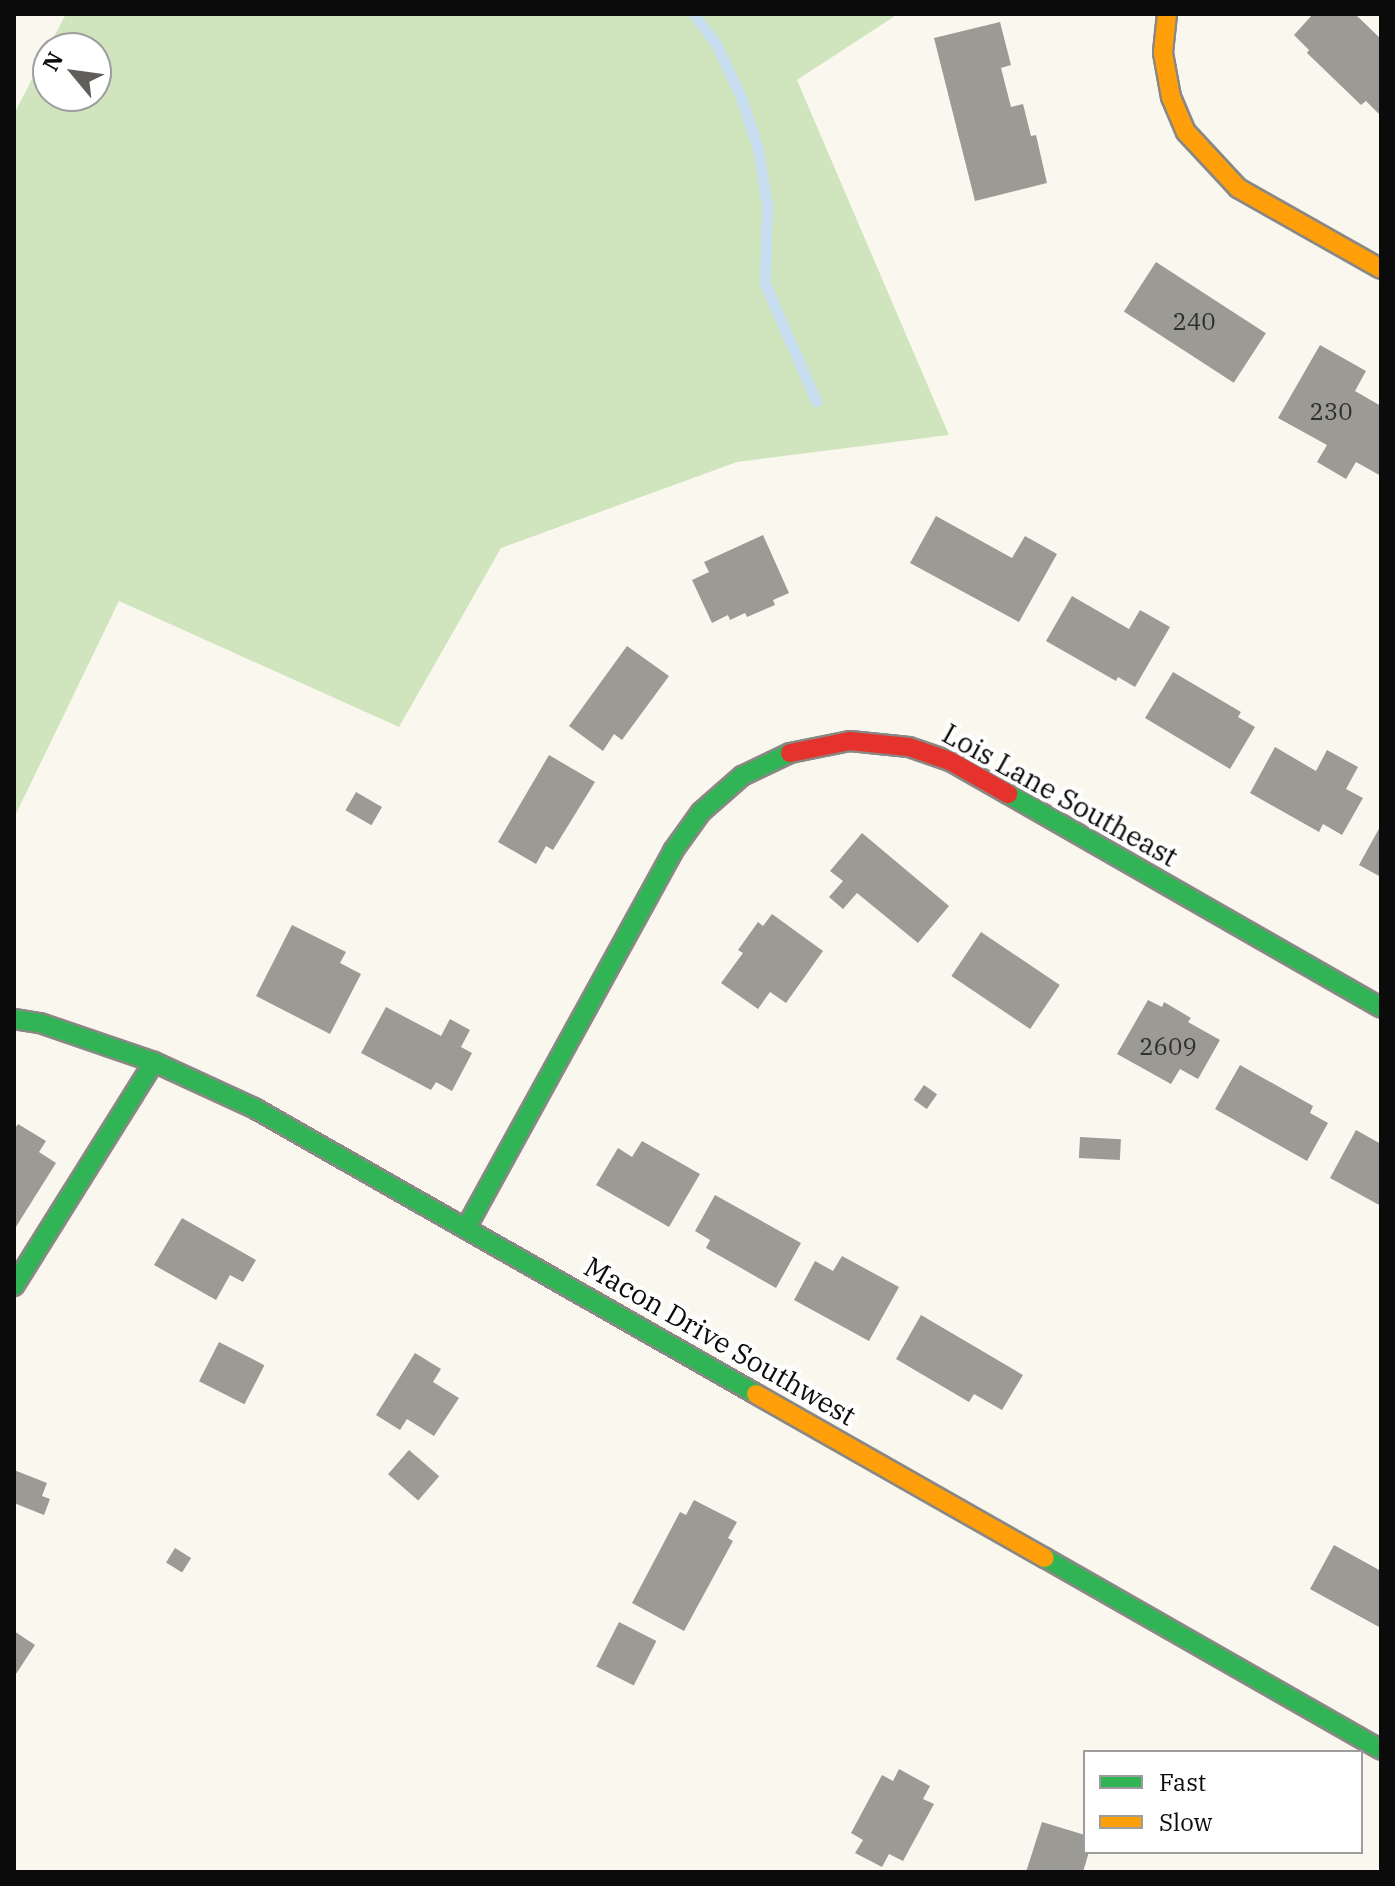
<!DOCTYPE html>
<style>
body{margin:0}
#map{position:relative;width:1395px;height:1886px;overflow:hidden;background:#faf8ee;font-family:"IBM Plex Serif",serif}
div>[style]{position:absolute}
.forest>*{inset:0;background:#d0e5be}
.stream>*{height:11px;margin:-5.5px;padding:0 5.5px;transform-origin:5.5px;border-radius:5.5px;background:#c8dff2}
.building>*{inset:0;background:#9c9a95;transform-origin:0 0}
.roads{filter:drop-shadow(2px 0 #898884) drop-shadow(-2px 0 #898884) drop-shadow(0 2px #898884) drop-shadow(0 -2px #898884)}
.fast>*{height:18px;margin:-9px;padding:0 9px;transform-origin:9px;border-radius:9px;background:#30b455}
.slow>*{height:18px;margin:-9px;padding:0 9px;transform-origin:9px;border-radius:9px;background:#ff9f0a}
.jam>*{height:18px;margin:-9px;padding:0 9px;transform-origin:9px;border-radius:9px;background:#e5322d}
span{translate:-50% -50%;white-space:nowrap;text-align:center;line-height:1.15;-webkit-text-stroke:8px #fff;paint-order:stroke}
.number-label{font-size:24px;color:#2f2f2e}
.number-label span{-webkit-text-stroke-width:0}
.street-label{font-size:28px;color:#0b0b0b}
.frame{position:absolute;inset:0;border:16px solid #0b0b0b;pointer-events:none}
.legend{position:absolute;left:1083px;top:1750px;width:280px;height:104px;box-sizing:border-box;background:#fff;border:2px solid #9d9d9d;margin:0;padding:10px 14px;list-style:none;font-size:24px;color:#0b0b0b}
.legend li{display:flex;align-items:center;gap:16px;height:40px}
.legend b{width:40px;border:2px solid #9d9d9d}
.north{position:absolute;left:32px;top:32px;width:80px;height:80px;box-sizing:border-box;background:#fff;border:2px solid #9d9d9d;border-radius:50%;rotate:299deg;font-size:22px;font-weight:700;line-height:32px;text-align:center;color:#0b0b0b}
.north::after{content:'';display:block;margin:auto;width:28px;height:36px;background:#5f5e5a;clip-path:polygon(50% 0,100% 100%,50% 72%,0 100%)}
</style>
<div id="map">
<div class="forest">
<div style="clip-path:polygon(66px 14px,898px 14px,797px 80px,949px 435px,737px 462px,501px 548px,399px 727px,119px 601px,14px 818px,14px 114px,48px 48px,48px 96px,96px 96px,96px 48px,48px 48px)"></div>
</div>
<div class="stream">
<div style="left:694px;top:14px;width:39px;rotate:54deg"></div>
<div style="left:717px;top:46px;width:56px;rotate:64.8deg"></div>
<div style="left:741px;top:97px;width:55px;rotate:71.9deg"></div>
<div style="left:758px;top:149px;width:57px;rotate:80.9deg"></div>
<div style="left:767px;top:205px;width:79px;rotate:91.5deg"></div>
<div style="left:765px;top:284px;width:128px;rotate:66.4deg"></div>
</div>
<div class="building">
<div style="clip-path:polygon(1313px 14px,1355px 14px,1381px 39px,1381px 116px,1366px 101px,1361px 105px,1307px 53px,1309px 50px,1294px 35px)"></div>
<div style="clip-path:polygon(1000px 22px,1011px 65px,1001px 68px,1011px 107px,1023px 104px,1031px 136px,1036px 135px,1047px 183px,975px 201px,934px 38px)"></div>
<div style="left:1156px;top:262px;width:131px;height:59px;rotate:33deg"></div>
<div style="clip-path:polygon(1320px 345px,1366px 371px,1355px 391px,1381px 406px,1381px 476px,1356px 462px,1346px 479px,1317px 462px,1327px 445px,1278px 418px)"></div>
<div style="clip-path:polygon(936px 516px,1012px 558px,1025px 536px,1057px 554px,1019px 622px,910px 563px)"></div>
<div style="clip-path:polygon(763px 535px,789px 593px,773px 600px,775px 605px,747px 617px,745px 613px,730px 620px,728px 615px,712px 623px,692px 580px,709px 572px,704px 562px)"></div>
<div style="clip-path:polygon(1072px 596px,1129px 629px,1140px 610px,1170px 627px,1135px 687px,1118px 677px,1116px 681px,1046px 641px)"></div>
<div style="clip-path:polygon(627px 646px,669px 676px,622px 740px,614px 734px,603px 751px,569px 726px)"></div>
<div style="clip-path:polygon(1173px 672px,1241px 712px,1238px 717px,1255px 727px,1230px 769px,1145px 718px)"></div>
<div style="clip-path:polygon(1275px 747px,1316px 771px,1327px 750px,1358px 767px,1346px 789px,1363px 798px,1342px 835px,1323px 824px,1319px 832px,1250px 793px)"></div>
<div style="clip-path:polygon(549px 755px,595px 782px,553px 850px,546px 846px,536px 864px,498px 842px)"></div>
<div style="left:356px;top:792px;width:30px;height:21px;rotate:30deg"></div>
<div style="clip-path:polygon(1381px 825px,1381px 877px,1359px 865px)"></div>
<div style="clip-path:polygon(862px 833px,949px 906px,918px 943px,857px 893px,843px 909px,829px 897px,843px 881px,830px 871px)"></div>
<div style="clip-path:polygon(772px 914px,823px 951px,786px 1003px,770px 992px,758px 1009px,721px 983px,743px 953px,738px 950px,758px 922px,763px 926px)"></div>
<div style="clip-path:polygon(292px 925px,346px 952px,340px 963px,361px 974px,330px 1034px,256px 996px)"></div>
<div style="left:981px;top:932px;width:95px;height:53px;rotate:34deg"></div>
<div style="clip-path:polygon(1148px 1000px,1162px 1007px,1164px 1002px,1191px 1018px,1188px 1022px,1220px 1040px,1198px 1079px,1180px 1069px,1171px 1084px,1117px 1054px)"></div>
<div style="clip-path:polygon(386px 1007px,441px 1036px,450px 1019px,470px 1030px,461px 1047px,472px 1053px,452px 1091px,436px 1082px,431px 1090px,361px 1053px)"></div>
<div style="clip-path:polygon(1240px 1065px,1313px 1106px,1310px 1113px,1328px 1123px,1307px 1161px,1215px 1109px)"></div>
<div style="left:924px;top:1085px;width:16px;height:18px;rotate:35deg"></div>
<div style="clip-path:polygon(18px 1124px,46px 1141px,39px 1152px,56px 1163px,14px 1230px,14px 1130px)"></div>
<div style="clip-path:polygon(1356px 1130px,1381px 1144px,1381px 1206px,1330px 1178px)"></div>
<div style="left:1080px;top:1137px;width:41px;height:21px;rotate:3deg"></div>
<div style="clip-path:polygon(642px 1141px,700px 1174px,669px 1227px,596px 1185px,618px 1148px,632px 1157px)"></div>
<div style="clip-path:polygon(715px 1195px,801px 1243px,776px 1288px,706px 1248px,710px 1240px,695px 1231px)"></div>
<div style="clip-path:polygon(182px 1218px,256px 1260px,243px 1282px,230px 1275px,216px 1300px,154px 1265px)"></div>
<div style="clip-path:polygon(842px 1256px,899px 1287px,869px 1341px,794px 1300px,815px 1261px,833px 1271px)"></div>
<div style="clip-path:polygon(921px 1315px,1023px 1375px,1002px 1410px,974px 1394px,969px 1402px,896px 1359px)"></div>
<div style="left:219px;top:1342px;width:51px;height:44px;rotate:27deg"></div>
<div style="clip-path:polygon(415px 1353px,441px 1369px,433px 1382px,459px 1398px,434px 1436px,407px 1419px,400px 1430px,376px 1415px)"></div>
<div style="left:409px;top:1450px;width:40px;height:32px;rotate:41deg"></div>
<div style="clip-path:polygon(14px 1470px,47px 1483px,42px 1496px,50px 1499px,44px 1515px,14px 1503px)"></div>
<div style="clip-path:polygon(694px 1500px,737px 1522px,728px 1538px,733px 1541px,684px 1631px,632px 1603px,680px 1512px,686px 1515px)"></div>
<div style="clip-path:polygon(1334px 1545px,1381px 1571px,1379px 1627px,1310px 1589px)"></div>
<div style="left:175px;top:1548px;width:19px;height:17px;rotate:32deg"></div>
<div style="left:619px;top:1622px;width:42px;height:50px;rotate:27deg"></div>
<div style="clip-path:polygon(14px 1631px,35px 1645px,14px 1677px)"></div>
<div style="clip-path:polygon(899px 1769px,930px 1786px,923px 1799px,934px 1804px,903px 1861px,889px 1854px,882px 1867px,855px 1853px,863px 1840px,851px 1833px,882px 1775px,893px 1781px)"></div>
<div style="clip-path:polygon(1042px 1822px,1085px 1835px,1085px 1852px,1089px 1852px,1083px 1872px,1026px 1872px)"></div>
</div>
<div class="roads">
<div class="fast">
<div style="left:1008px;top:794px;width:430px;rotate:29.8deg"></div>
<div style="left:14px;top:1019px;width:26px;rotate:9deg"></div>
<div style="left:40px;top:1023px;width:120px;rotate:18.9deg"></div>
<div style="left:154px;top:1062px;width:110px;rotate:24.7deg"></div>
<div style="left:254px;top:1108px;width:578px;rotate:29.67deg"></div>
<div style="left:466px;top:1228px;width:430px;rotate:-61.2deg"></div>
<div style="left:673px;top:851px;width:48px;rotate:-54.3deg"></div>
<div style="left:701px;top:812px;width:55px;rotate:-41.3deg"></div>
<div style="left:742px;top:776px;width:53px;rotate:-25.6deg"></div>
<div style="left:14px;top:1286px;width:264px;rotate:-58deg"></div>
<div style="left:1045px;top:1558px;width:387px;rotate:29.7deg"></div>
</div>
<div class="slow">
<div style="left:1167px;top:14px;width:39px;rotate:96deg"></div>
<div style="left:1163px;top:53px;width:45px;rotate:79.7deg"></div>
<div style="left:1171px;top:97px;width:38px;rotate:67deg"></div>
<div style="left:1186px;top:132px;width:76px;rotate:47.1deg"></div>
<div style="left:1238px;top:188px;width:164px;rotate:29.5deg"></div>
<div style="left:756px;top:1394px;width:332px;rotate:29.6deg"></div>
</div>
<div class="jam">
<div style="left:790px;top:753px;width:61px;rotate:-11.3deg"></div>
<div style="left:850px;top:741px;width:59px;rotate:5.8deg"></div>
<div style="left:909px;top:747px;width:43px;rotate:18.9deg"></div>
<div style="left:950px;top:761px;width:67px;rotate:29.6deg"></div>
</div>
</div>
<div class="number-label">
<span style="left:1194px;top:322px">240</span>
<span style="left:1331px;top:412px">230</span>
<span style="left:1168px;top:1047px">2609</span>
</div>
<div class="street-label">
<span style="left:1060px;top:795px;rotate:29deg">Lois Lane Southeast</span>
<span style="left:720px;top:1341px;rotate:30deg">Macon Drive Southwest</span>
</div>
<div class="frame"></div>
<ul class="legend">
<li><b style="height:10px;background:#30b455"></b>Fast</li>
<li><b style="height:10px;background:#ff9f0a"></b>Slow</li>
</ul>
<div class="north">N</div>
</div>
